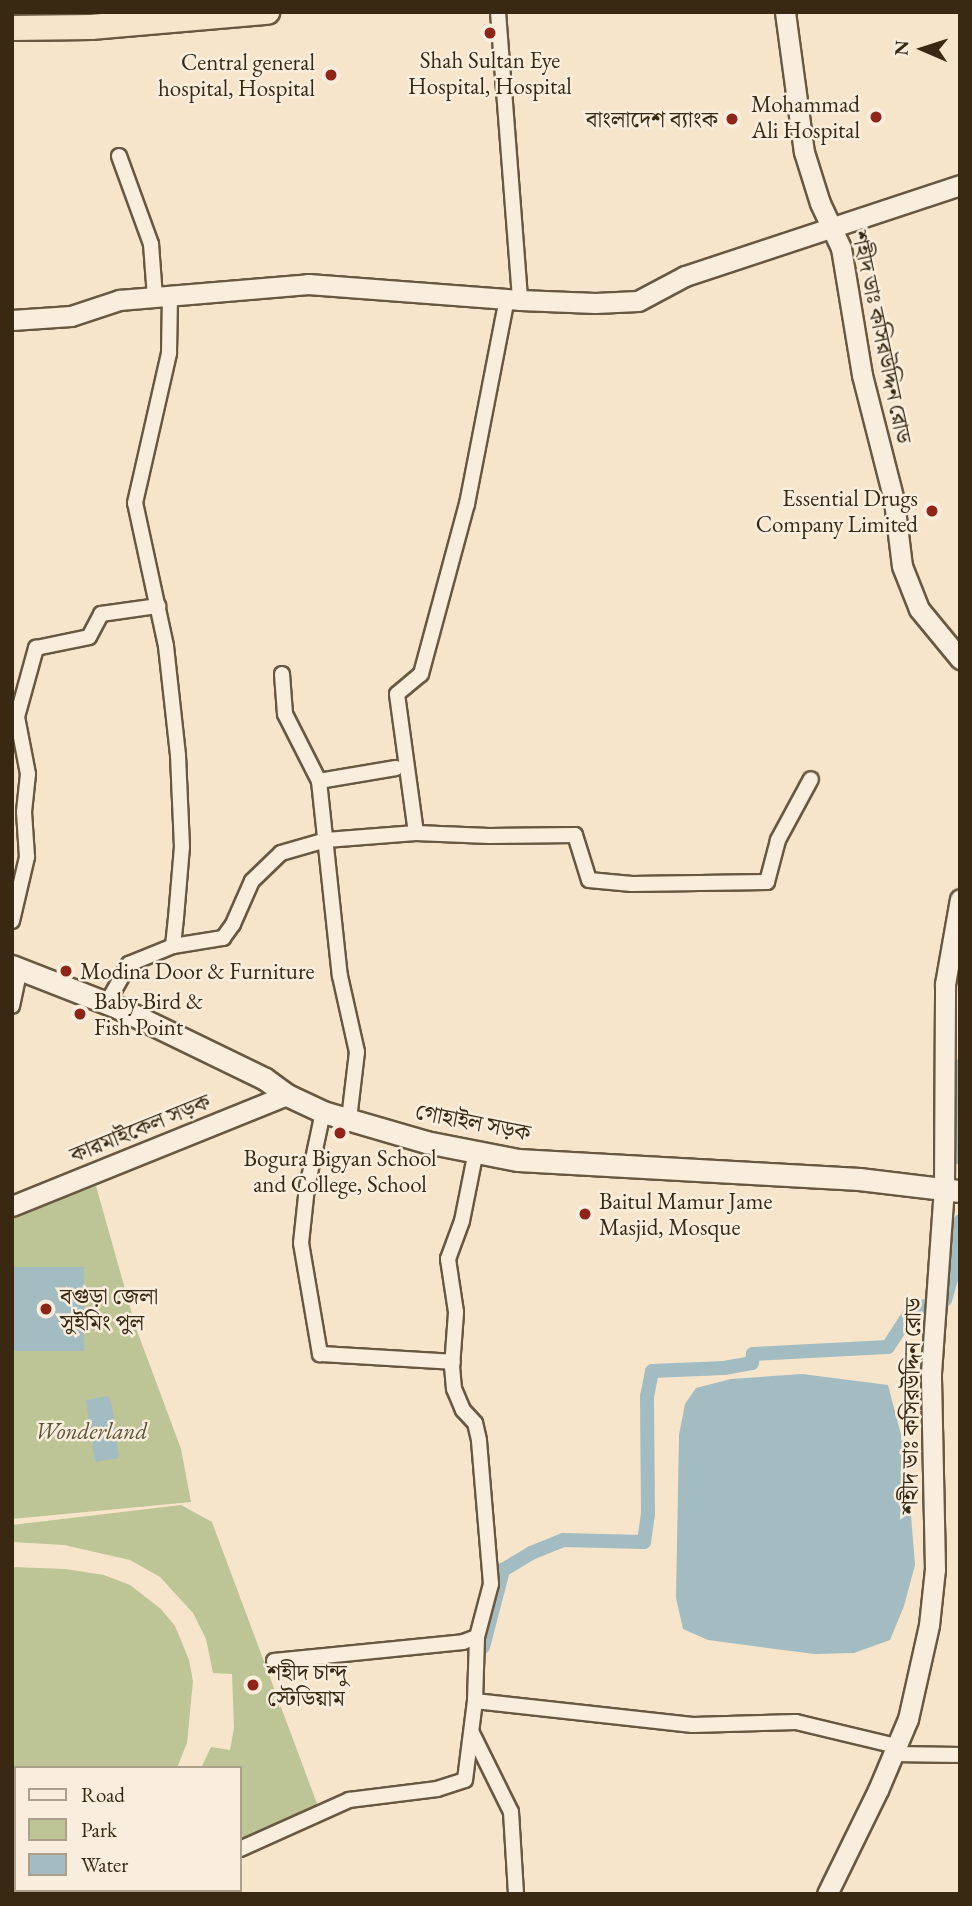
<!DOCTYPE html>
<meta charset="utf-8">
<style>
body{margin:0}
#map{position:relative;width:972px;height:1906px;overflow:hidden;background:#f6e5ca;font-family:"EB Garamond","Noto Serif Bengali",serif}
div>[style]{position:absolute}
.green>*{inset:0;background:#bdc496}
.water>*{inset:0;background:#a2bcc2;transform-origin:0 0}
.canal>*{height:14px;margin:-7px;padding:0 7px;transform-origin:7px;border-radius:7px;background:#a2bcc2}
.roads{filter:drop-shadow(2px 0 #685841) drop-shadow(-2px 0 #685841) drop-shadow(0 2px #685841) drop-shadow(0 -2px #685841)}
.minor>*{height:14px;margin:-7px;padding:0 7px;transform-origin:7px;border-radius:7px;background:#f9eedd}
.tertiary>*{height:19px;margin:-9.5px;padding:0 9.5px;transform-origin:9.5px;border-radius:9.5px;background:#f9eedd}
.secondary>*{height:21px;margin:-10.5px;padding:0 10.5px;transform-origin:10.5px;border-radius:10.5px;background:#f9eedd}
.trunk>*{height:24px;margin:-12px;padding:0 12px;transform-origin:12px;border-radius:12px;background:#f6e5ca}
.dots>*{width:19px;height:19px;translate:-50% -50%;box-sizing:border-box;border:4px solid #f9eedd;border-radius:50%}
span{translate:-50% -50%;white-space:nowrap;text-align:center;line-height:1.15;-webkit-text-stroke:5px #f9eedd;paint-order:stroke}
.poi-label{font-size:23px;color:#392913}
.right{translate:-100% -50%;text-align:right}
.left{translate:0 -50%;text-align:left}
.street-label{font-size:23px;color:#392913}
.park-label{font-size:23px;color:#5a5034;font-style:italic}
.frame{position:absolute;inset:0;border:14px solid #392913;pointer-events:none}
.legend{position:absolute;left:14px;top:1766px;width:228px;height:126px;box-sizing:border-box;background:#f9eedd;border:2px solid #ac9f8c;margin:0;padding:9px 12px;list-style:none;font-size:21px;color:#392913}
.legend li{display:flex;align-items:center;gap:14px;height:35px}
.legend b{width:35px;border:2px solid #ac9f8c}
.north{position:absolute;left:888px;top:14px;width:70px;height:70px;-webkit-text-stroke:5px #f9eedd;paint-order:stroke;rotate:273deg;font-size:19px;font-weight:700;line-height:28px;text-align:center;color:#392913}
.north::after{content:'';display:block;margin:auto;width:24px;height:32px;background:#392913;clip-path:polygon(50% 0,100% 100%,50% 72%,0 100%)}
</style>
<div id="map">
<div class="green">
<div style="clip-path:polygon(96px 1186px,136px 1328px,181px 1449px,191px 1502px,12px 1519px,12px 1217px)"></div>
<div style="clip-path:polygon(181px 1505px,212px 1522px,319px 1809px,240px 1845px,240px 1768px,201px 1768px,211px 1747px,230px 1750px,234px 1728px,232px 1674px,213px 1673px,206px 1639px,193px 1613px,160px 1577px,130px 1560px,64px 1545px,12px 1542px,12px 1525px)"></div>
<div style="clip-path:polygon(12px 1567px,65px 1569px,104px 1575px,130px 1585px,161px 1609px,175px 1626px,189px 1660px,193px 1681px,187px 1743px,177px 1768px,16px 1768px,16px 1835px,12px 1834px)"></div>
<div style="clip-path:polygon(12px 1859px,16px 1859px,16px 1890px,135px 1890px,127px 1894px,12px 1894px)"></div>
</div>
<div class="water">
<div style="left:12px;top:1267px;width:72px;height:84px"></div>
<div style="clip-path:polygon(802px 1374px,888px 1385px,906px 1454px,915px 1565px,904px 1606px,890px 1640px,854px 1653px,814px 1654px,708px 1640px,683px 1629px,676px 1598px,679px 1435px,685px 1404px,696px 1388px,731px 1379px)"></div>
<div style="clip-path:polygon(108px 1396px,112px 1406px,119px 1458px,95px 1462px,86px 1400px)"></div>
</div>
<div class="canal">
<div style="left:960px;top:1066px;width:58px;rotate:93.9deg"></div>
<div style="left:956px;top:1124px;width:34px;rotate:83deg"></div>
<div style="left:483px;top:1647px;width:80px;rotate:-75.4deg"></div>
<div style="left:503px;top:1570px;width:33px;rotate:-31deg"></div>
<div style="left:531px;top:1553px;width:35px;rotate:-22deg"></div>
<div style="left:563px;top:1540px;width:81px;rotate:1.4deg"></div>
<div style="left:644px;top:1542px;width:28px;rotate:-82deg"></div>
<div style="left:648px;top:1514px;width:117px;rotate:-90.5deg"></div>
<div style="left:647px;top:1397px;width:26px;rotate:-79deg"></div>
<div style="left:652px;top:1371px;width:72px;rotate:-2.4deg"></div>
<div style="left:724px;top:1368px;width:28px;rotate:-10deg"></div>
<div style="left:752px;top:1363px;width:9px;rotate:-84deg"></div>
<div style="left:753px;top:1354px;width:135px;rotate:-3deg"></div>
<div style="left:888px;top:1347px;width:44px;rotate:-57deg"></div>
<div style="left:912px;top:1310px;width:34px;rotate:-17deg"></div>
<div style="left:945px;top:1300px;width:36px;rotate:-74deg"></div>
<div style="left:955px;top:1265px;width:44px;rotate:-83.5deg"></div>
</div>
<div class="roads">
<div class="minor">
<div style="left:498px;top:12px;width:289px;rotate:85.6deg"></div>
<div style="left:119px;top:156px;width:94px;rotate:70deg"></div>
<div style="left:151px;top:244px;width:53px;rotate:85.7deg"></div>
<div style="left:282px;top:674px;width:40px;rotate:85.7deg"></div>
<div style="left:285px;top:714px;width:75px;rotate:63.1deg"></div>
<div style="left:319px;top:781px;width:196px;rotate:83.9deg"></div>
<div style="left:340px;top:976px;width:78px;rotate:77.4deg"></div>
<div style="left:357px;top:1052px;width:67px;rotate:96.8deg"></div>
<div style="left:319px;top:781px;width:78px;rotate:-9.6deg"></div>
<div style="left:416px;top:833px;width:140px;rotate:-97.8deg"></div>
<div style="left:397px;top:694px;width:31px;rotate:-40deg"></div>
<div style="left:421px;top:674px;width:176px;rotate:-74.9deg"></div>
<div style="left:467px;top:504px;width:209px;rotate:-79deg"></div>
<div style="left:12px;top:921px;width:66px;rotate:-76.8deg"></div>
<div style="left:27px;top:857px;width:45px;rotate:-93.8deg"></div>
<div style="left:24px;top:812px;width:38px;rotate:-84deg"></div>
<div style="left:28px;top:774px;width:58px;rotate:-100.9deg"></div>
<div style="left:17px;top:717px;width:72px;rotate:-74.6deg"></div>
<div style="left:36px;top:648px;width:54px;rotate:-11.7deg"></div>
<div style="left:89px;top:637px;width:26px;rotate:-62deg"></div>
<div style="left:101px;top:614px;width:58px;rotate:-8deg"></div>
<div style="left:173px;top:946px;width:51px;rotate:-9.1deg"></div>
<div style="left:223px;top:938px;width:17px;rotate:-54deg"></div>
<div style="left:233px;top:924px;width:47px;rotate:-66.2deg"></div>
<div style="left:252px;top:881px;width:40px;rotate:-44deg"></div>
<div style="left:281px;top:853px;width:47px;rotate:-16.1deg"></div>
<div style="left:326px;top:840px;width:90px;rotate:-4.4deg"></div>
<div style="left:416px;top:833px;width:73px;rotate:2.4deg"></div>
<div style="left:489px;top:836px;width:86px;rotate:-0.7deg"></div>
<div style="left:575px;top:835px;width:47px;rotate:72.7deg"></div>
<div style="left:589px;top:880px;width:43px;rotate:5.3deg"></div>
<div style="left:632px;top:884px;width:135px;rotate:-0.8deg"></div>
<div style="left:767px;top:882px;width:43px;rotate:-75.3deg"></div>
<div style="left:778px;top:840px;width:69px;rotate:-61.6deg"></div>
<div style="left:107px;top:1003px;width:45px;rotate:-60.6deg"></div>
<div style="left:129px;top:964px;width:48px;rotate:-22.2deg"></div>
<div style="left:173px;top:946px;width:28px;rotate:-84deg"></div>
<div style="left:176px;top:918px;width:71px;rotate:-85.2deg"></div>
<div style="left:182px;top:847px;width:92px;rotate:-92.5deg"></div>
<div style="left:178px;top:755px;width:110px;rotate:-96.3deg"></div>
<div style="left:166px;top:646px;width:146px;rotate:-102.2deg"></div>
<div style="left:135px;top:503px;width:154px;rotate:-77.2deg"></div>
<div style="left:169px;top:353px;width:57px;rotate:-89deg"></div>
<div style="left:12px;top:1006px;width:38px;rotate:-78deg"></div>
<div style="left:323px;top:1112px;width:77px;rotate:102deg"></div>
<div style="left:307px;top:1187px;width:56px;rotate:96.1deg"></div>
<div style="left:301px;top:1243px;width:113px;rotate:80.3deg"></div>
<div style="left:320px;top:1354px;width:133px;rotate:3.4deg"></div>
<div style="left:274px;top:1661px;width:190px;rotate:-5.7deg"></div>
<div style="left:463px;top:1642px;width:15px;rotate:-20deg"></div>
<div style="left:475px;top:1701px;width:219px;rotate:6.3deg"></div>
<div style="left:693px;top:1725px;width:103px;rotate:-1.7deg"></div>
<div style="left:796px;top:1722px;width:103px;rotate:13.5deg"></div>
<div style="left:472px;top:1733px;width:88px;rotate:63.7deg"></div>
<div style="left:511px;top:1812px;width:82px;rotate:86.5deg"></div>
<div style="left:893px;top:1754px;width:67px;rotate:0.9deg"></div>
<div style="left:240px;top:1849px;width:120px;rotate:-24.2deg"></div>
<div style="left:349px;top:1800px;width:89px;rotate:-7.1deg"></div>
<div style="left:437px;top:1789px;width:29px;rotate:-18deg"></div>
<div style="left:465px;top:1780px;width:80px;rotate:-82.8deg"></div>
<div style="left:475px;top:1701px;width:64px;rotate:-88.2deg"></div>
<div style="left:477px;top:1637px;width:55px;rotate:-75.2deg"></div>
<div style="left:491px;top:1584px;width:144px;rotate:-94.8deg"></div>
<div style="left:479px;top:1440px;width:17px;rotate:-103deg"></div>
<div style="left:475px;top:1423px;width:18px;rotate:-133deg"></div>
<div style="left:463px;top:1410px;width:23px;rotate:-113deg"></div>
<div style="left:454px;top:1389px;width:22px;rotate:-95deg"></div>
<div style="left:452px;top:1367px;width:55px;rotate:-85.8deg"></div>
<div style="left:456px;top:1312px;width:54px;rotate:-98.6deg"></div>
<div style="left:448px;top:1259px;width:40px;rotate:-69.8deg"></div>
<div style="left:462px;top:1221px;width:71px;rotate:-78.7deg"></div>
<div style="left:141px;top:1894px;width:9px;rotate:-27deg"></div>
</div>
<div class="tertiary">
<div style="left:785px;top:12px;width:141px;rotate:82.3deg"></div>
<div style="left:804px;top:152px;width:53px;rotate:72.6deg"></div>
<div style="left:820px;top:203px;width:50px;rotate:65deg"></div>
<div style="left:841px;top:248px;width:129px;rotate:80.6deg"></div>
<div style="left:862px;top:375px;width:130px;rotate:75.7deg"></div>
<div style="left:894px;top:501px;width:65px;rotate:83deg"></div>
<div style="left:902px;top:566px;width:46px;rotate:68.4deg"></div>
<div style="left:919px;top:609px;width:65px;rotate:50.6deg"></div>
<div style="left:12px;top:320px;width:59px;rotate:-3.9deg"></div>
<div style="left:71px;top:316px;width:51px;rotate:-18.4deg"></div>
<div style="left:119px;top:300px;width:190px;rotate:-4.8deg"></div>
<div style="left:308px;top:284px;width:213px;rotate:4.3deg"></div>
<div style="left:520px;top:300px;width:75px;rotate:2.3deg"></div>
<div style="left:595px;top:303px;width:43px;rotate:-2.7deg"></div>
<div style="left:638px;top:301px;width:53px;rotate:-28deg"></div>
<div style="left:685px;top:276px;width:290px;rotate:-18.3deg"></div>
<div style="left:12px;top:1206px;width:297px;rotate:-22deg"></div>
<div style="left:827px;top:1894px;width:116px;rotate:-63.9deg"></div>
<div style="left:878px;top:1790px;width:77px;rotate:-67.1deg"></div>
<div style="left:908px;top:1719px;width:96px;rotate:-77.4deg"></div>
<div style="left:929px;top:1625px;width:56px;rotate:-83.9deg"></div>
<div style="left:935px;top:1569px;width:196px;rotate:-91.2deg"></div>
<div style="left:931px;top:1373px;width:186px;rotate:-86deg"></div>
<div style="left:944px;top:1187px;width:203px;rotate:-89.7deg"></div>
<div style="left:945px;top:984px;width:86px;rotate:-80deg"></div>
</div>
<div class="secondary">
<div style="left:12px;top:966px;width:115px;rotate:21.4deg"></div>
<div style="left:119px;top:1008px;width:162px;rotate:25.9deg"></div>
<div style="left:265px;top:1079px;width:27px;rotate:36deg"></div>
<div style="left:287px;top:1095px;width:40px;rotate:25deg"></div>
<div style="left:323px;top:1112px;width:107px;rotate:16.2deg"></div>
<div style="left:426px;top:1142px;width:94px;rotate:11.1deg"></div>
<div style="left:518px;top:1160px;width:342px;rotate:3.2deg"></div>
<div style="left:859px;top:1179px;width:102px;rotate:6.8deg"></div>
</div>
<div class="trunk">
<div style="left:12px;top:28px;width:79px;rotate:-0.7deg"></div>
<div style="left:91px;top:27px;width:177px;rotate:-4.9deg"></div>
</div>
</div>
<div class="dots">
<div style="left:490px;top:33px;background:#8f2418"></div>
<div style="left:331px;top:75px;background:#8f2418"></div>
<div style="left:876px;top:117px;background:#8f2418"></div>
<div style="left:732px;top:119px;background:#8f2418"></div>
<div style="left:932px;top:511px;background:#8f2418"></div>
<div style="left:66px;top:971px;background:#8f2418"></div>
<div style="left:80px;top:1014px;background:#8f2418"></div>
<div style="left:340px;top:1133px;background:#8f2418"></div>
<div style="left:585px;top:1214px;background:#8f2418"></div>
<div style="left:46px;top:1309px;background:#8f2418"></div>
<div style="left:253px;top:1685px;background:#8f2418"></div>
</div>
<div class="poi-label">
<span style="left:490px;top:73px">Shah Sultan Eye<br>Hospital, Hospital</span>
<span class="right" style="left:315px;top:75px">Central general<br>hospital, Hospital</span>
<span class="right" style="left:860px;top:117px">Mohammad<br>Ali Hospital</span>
<span class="right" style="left:718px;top:119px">বাংলাদেশ ব্যাংক</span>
<span class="right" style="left:918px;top:511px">Essential Drugs<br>Company Limited</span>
<span class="left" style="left:80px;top:971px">Modina Door &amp; Furniture</span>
<span class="left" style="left:94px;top:1014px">Baby Bird &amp;<br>Fish Point</span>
<span style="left:340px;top:1171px">Bogura Bigyan School<br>and College, School</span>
<span class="left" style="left:599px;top:1214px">Baitul Mamur Jame<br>Masjid, Mosque</span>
<span class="left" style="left:60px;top:1309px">বগুড়া জেলা<br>সুইমিং পুল</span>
<span class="left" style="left:267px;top:1685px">শহীদ চান্দু<br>স্টেডিয়াম</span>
</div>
<div class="street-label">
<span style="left:882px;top:337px;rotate:78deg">শহীদ ডাঃ কসিরউদ্দিন রোড</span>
<span style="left:473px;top:1122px;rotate:11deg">গোহাইল সড়ক</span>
<span style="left:140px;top:1128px;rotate:-22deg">কারমাইকেল সড়ক</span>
<span style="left:911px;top:1406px;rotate:-89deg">শহীদ ডাঃ কসিরউদ্দিন রোড</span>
</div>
<div class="park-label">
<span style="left:91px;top:1431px">Wonderland</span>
</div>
<div class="frame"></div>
<ul class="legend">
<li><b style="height:9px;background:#f9eedd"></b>Road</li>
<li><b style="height:19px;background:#bdc496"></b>Park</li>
<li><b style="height:19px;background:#a2bcc2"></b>Water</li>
</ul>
<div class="north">N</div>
</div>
